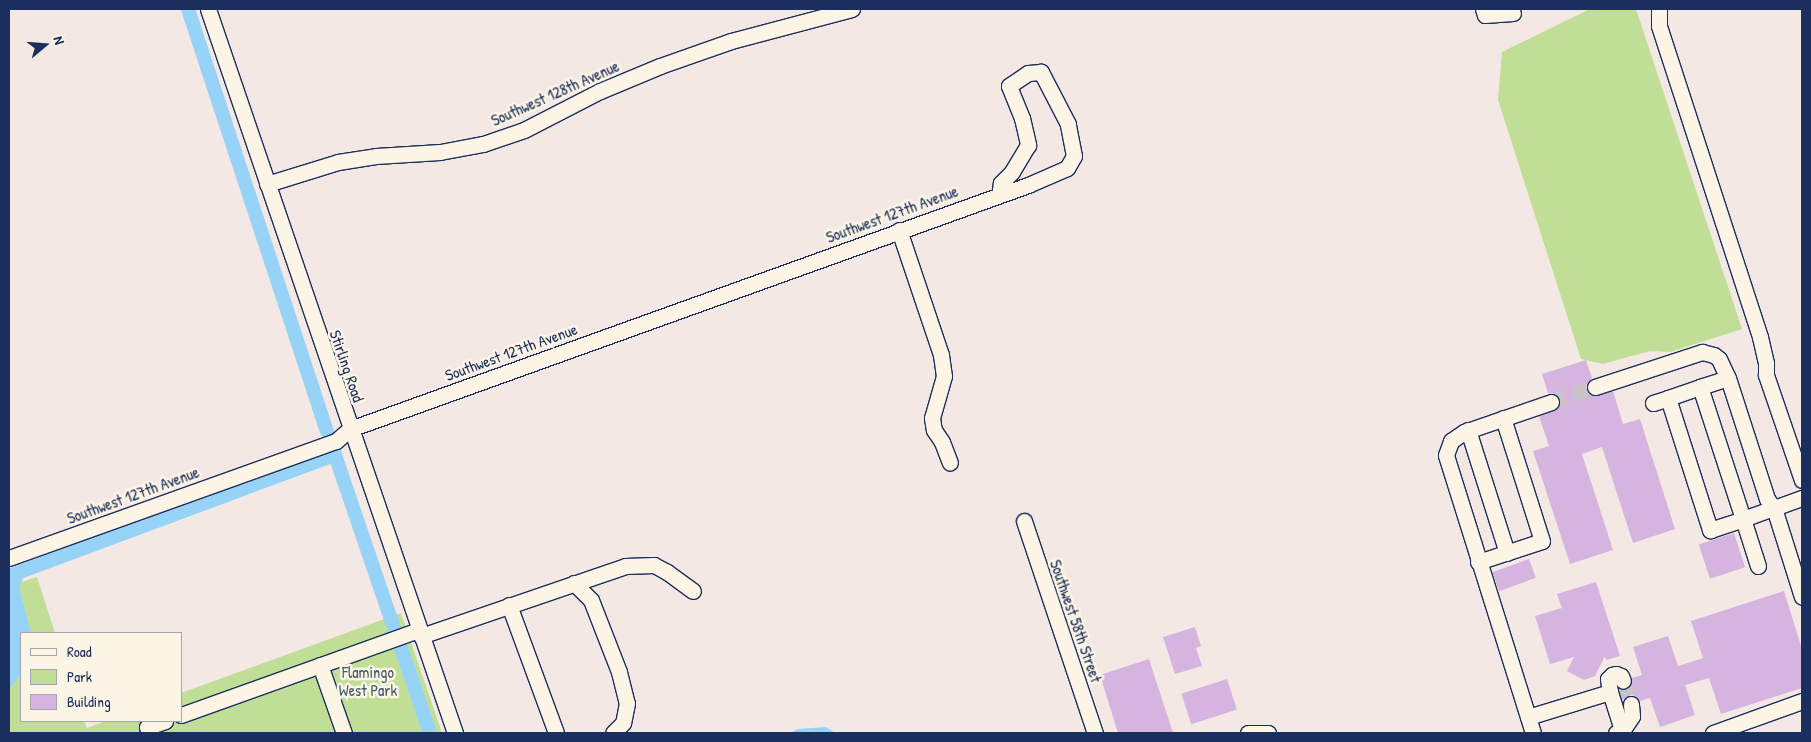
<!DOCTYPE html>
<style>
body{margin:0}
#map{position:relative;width:1811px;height:742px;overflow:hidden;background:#f4e8e4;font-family:"Patrick Hand",sans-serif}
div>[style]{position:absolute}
.green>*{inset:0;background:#c1de96}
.water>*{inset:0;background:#97d3f7}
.canal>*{height:14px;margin:-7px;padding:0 7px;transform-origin:7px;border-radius:7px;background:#97d3f7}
.building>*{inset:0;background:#d6b4e0;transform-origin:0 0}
.minor-tunnel>*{height:15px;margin-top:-7.5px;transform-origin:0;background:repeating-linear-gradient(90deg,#c9c3c9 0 15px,transparent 0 23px)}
.roads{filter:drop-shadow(1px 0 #1b2f5e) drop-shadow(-1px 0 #1b2f5e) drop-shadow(0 1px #1b2f5e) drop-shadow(0 -1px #1b2f5e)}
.minor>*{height:15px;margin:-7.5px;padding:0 7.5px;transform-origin:7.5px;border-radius:7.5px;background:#fcf5e5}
span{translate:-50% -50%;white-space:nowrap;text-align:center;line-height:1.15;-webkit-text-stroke:5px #fcf5e5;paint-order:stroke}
.street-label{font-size:16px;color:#1b2f5e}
.park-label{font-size:16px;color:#445b6c}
.frame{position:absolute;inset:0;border:10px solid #1b2f5e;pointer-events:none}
.legend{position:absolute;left:20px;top:632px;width:162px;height:90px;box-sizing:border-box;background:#fcf5e5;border:1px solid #a2a6af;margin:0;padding:6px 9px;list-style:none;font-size:15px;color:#1b2f5e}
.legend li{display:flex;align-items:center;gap:10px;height:25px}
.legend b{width:25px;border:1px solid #a2a6af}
.north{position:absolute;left:20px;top:20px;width:50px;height:50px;-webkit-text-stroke:4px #fcf5e5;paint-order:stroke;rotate:72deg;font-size:14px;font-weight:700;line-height:20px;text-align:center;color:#1b2f5e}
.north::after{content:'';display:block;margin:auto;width:18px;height:22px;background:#1b2f5e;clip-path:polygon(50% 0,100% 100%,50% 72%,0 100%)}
</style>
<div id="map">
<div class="green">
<div style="clip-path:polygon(1590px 9px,1636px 9px,1742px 329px,1670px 352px,1650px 351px,1603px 364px,1581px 359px,1498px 100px,1502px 52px)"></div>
<div style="clip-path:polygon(37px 577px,55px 633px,21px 633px,21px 721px,84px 721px,87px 728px,106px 721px,181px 721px,181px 693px,401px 613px,442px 733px,9px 733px,9px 586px)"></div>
</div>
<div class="water">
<div style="clip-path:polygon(27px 569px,19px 588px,31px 633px,21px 633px,21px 674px,9px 689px,9px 576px)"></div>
<div style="clip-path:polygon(826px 727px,835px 733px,790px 733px,798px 729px)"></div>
</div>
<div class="canal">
<div style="left:188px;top:9px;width:444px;rotate:71.8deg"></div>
<div style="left:9px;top:576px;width:348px;rotate:-20.4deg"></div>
<div style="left:335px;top:455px;width:183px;rotate:71.2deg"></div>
<div style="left:401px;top:648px;width:90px;rotate:71.2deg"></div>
</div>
<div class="building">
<div style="clip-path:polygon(1586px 360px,1592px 378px,1586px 385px,1588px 394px,1597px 396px,1613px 391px,1623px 424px,1640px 419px,1675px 529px,1633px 543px,1602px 447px,1582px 454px,1613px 550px,1570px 564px,1533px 451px,1549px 446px,1539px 416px,1554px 411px,1560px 403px,1557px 395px,1548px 393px,1542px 374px)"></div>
<div style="left:1734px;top:533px;width:36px;height:37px;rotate:72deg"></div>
<div style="left:1529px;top:559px;width:20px;height:39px;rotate:70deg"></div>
<div style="clip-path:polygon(1596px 582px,1620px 656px,1606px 660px,1605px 656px,1595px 676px,1584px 680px,1567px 671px,1574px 657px,1550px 664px,1535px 616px,1562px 608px,1557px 594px)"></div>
<div style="clip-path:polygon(1784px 591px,1802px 649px,1802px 688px,1721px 714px,1709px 678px,1685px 685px,1695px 715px,1660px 727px,1650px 698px,1640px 701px,1635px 696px,1631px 695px,1622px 700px,1619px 689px,1627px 689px,1631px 686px,1632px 678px,1642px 675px,1633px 647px,1668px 636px,1678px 666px,1703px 658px,1691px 621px)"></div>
<div style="clip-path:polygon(1195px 627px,1201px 646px,1196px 648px,1202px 666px,1175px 674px,1163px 637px)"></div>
<div style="clip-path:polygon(1149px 659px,1173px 733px,1118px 733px,1100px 675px)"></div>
<div style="left:1227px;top:679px;width:32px;height:48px;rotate:72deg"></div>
</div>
<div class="minor-tunnel">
<div style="left:1551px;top:402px;width:46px;rotate:-18.8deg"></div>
<div style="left:1623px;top:681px;width:24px;rotate:71deg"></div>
</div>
<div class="roads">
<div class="minor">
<div style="left:208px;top:9px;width:765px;rotate:71.16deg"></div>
<div style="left:1483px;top:9px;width:6px;rotate:72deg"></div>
<div style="left:1485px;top:15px;width:28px;rotate:-4deg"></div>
<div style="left:1659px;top:9px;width:17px;rotate:90deg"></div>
<div style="left:1659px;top:26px;width:327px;rotate:72deg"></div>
<div style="left:1760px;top:337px;width:27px;rotate:77deg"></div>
<div style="left:1766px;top:363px;width:12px;rotate:90deg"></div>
<div style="left:1766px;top:375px;width:111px;rotate:71.1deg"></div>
<div style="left:267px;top:184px;width:74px;rotate:-17.2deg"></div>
<div style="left:338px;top:162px;width:38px;rotate:-9deg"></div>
<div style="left:376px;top:156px;width:64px;rotate:-3.6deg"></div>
<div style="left:440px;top:152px;width:44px;rotate:-10.5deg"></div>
<div style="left:483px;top:144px;width:43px;rotate:-18.9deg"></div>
<div style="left:524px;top:130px;width:85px;rotate:-27.2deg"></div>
<div style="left:600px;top:91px;width:65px;rotate:-22.6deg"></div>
<div style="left:660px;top:66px;width:75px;rotate:-19.4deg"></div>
<div style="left:731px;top:41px;width:125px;rotate:-14.8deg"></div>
<div style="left:899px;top:230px;width:132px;rotate:71.4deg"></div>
<div style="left:941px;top:355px;width:21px;rotate:82deg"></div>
<div style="left:944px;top:376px;width:44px;rotate:105.9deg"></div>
<div style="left:932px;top:418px;width:12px;rotate:81deg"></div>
<div style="left:934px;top:430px;width:14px;rotate:56deg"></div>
<div style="left:942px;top:442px;width:22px;rotate:69deg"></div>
<div style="left:1595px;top:387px;width:113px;rotate:-18.1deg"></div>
<div style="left:1702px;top:352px;width:12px;rotate:14deg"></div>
<div style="left:1714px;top:355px;width:6px;rotate:39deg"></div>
<div style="left:1719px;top:359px;width:21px;rotate:65deg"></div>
<div style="left:1700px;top:387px;width:29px;rotate:-18deg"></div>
<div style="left:1728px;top:378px;width:127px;rotate:72.1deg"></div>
<div style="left:1767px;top:499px;width:11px;rotate:52deg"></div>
<div style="left:1774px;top:508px;width:30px;rotate:-20deg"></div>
<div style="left:1653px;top:403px;width:16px;rotate:-18deg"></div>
<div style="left:1468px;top:430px;width:129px;rotate:72.4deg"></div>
<div style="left:1024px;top:521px;width:224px;rotate:71.5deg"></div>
<div style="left:9px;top:558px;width:347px;rotate:-19.7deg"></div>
<div style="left:336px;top:441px;width:18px;rotate:-41deg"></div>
<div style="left:350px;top:429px;width:721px;rotate:-19.79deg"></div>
<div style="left:1028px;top:185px;width:43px;rotate:-23.6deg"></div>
<div style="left:1067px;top:168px;width:14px;rotate:-60deg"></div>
<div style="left:1074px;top:156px;width:33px;rotate:-101deg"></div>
<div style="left:1068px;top:124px;width:59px;rotate:-117.4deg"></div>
<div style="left:1041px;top:72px;width:13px;rotate:176deg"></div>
<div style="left:1028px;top:73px;width:23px;rotate:146deg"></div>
<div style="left:1009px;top:86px;width:35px;rotate:68deg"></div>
<div style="left:1022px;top:118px;width:28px;rotate:77deg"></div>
<div style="left:1028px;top:145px;width:31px;rotate:121deg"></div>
<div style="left:1012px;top:172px;width:16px;rotate:135deg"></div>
<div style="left:1001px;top:183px;width:12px;rotate:99deg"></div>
<div style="left:1478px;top:562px;width:67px;rotate:-18.2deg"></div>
<div style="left:1542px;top:541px;width:129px;rotate:-107.6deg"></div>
<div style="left:1758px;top:566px;width:49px;rotate:-107.7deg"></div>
<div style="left:1743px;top:519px;width:139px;rotate:-108deg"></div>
<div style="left:1700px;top:387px;width:34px;rotate:161deg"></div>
<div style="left:1668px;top:398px;width:139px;rotate:72.3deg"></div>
<div style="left:1710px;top:530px;width:35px;rotate:-18deg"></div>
<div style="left:1743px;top:519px;width:33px;rotate:-20deg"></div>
<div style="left:1774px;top:508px;width:93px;rotate:72.5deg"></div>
<div style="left:574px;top:583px;width:24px;rotate:45deg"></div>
<div style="left:591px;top:600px;width:77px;rotate:68.7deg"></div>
<div style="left:619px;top:672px;width:32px;rotate:76deg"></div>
<div style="left:627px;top:703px;width:20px;rotate:101deg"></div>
<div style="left:623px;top:723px;width:14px;rotate:135deg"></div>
<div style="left:509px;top:605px;width:136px;rotate:69.8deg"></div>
<div style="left:421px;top:636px;width:216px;rotate:-18.9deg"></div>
<div style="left:625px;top:566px;width:29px;rotate:-2deg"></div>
<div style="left:654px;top:565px;width:15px;rotate:28deg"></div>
<div style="left:667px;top:572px;width:32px;rotate:36deg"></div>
<div style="left:320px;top:665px;width:72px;rotate:70.6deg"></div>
<div style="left:1610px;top:692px;width:13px;rotate:-99deg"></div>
<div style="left:1608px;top:679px;width:6px;rotate:-45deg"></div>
<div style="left:1612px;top:675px;width:4px;rotate:-14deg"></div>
<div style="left:1616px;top:674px;width:5px;rotate:22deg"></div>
<div style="left:1621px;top:676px;width:5px;rotate:68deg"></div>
<div style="left:181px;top:715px;width:253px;rotate:-19.7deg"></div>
<div style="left:1528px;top:717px;width:86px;rotate:-17deg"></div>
<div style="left:1610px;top:692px;width:43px;rotate:72.4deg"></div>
<div style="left:149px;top:733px;width:6px;rotate:-108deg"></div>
<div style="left:147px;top:727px;width:19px;rotate:-18deg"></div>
<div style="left:1248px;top:733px;width:20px"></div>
<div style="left:1533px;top:733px;width:291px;rotate:-107.4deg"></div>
<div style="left:1446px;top:455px;width:15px;rotate:-70deg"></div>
<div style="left:1451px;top:441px;width:16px;rotate:-35deg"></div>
<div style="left:1464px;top:432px;width:92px;rotate:-19deg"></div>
<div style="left:1616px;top:733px;width:6px;rotate:-18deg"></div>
<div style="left:1622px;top:731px;width:18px;rotate:-56deg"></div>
<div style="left:1632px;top:716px;width:12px;rotate:-95deg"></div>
<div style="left:1713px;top:733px;width:95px;rotate:-19.8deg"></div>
</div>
</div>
<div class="street-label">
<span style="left:555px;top:93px;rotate:-24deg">Southwest 128th Avenue</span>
<span style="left:892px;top:214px;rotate:-20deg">Southwest 127th Avenue</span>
<span style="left:511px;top:352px;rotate:-20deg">Southwest 127th Avenue</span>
<span style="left:347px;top:366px;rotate:71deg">Stirling Road</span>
<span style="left:133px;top:495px;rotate:-20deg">Southwest 127th Avenue</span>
<span style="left:1076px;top:621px;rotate:71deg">Southwest 58th Street</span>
</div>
<div class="park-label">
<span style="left:368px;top:681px">Flamingo<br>West Park</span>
</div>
<div class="frame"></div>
<ul class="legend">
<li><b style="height:6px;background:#fcf5e5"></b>Road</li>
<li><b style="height:14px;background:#c1de96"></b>Park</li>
<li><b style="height:14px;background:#d6b4e0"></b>Building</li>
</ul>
<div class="north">N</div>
</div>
